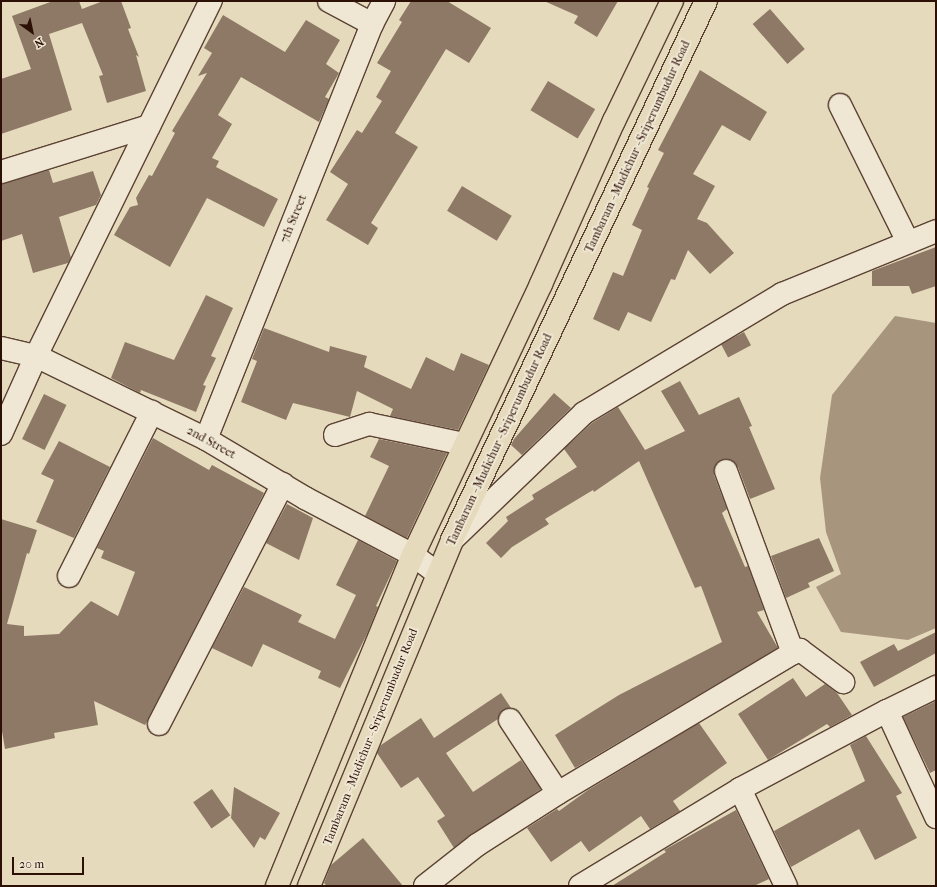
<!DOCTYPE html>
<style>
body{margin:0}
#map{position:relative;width:937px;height:887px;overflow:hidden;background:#e6dabd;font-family:"IM FELL French Canon",serif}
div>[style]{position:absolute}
.water>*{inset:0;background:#a7957e}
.building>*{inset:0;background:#8d7965;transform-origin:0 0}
.roads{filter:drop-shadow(1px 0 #5b4233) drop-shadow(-1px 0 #5b4233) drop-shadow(0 1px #5b4233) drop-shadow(0 -1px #5b4233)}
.street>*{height:22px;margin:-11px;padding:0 11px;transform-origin:11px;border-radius:11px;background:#efe7d4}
.primary>*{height:22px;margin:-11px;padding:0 11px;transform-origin:11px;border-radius:11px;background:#e6dabd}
span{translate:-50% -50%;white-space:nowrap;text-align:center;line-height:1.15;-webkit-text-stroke:4px #efe7d4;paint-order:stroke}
.street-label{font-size:12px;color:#2d1005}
.frame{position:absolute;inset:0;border:2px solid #2d1005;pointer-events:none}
.north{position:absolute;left:12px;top:12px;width:40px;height:40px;-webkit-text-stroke:3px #efe7d4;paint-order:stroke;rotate:147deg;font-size:11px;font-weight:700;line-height:16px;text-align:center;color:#2d1005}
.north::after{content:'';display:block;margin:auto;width:14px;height:18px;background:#2d1005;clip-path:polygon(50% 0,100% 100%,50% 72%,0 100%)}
.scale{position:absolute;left:12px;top:857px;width:72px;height:18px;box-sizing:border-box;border:2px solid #2d1005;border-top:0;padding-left:5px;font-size:12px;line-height:14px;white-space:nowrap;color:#2d1005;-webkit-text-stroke:3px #efe7d4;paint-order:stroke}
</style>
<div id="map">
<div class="water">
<div style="clip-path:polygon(895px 316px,936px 323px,936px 628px,908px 640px,841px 632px,816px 587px,841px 574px,826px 532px,820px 478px,832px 395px)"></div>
</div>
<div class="building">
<div style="clip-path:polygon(53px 1px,79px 1px,82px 9px,103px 1px,121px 1px,131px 28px,128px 29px,139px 57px,136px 55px,146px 91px,107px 103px,99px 76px,103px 75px,82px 23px,49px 34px,72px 110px,1px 134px,1px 79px,31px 69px,12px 16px)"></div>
<div style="clip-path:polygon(411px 1px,447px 1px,491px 28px,469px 63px,446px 49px,395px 133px,418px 147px,371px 223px,378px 228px,368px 245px,326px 220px,348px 184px,330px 172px,357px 130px,362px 133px,382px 101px,376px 97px,391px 71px,377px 63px,402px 22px,399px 20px)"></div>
<div style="clip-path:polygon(544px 1px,618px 1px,597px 37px,574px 23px,578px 16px)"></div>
<div style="left:770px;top:9px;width:53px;height:23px;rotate:49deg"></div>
<div style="clip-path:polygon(223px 15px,285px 52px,306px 20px,340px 40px,326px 64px,339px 73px,325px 97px,329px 99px,319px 122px,241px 77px,218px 115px,232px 124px,212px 158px,219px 161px,216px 167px,278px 199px,264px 227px,207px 198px,170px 267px,114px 235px,130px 207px,138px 205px,136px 198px,149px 175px,152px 176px,175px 133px,172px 131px,207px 73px,198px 76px,212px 53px,204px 48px)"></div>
<div style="clip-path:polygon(700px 70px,767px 112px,750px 141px,722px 125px,693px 174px,715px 186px,697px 219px,707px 223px,734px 253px,710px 274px,688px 250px,675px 280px,671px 279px,651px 322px,628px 312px,619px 331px,593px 319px,613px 272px,623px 276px,642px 230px,632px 225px,649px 188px,647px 187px,664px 153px,658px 150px)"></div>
<div style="left:548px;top:81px;width:55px;height:34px;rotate:31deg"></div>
<div style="clip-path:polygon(49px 170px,53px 183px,93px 171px,101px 195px,96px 205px,59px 217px,71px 258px,68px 263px,33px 273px,22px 234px,1px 241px,1px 184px)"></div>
<div style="left:462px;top:186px;width:58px;height:29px;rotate:31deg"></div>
<div style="clip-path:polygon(936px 247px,936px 286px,912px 294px,909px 286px,872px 286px,872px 271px)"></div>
<div style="clip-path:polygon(206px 295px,233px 308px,211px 356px,216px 358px,203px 385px,206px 386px,196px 412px,141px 390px,140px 393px,111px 378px,125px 342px,174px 360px)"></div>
<div style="clip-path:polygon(264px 328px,329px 352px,330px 346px,367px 356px,364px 367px,411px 389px,426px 357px,454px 371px,461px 353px,489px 365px,458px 430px,390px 416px,393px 409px,357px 391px,350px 417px,293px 403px,286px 420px,241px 402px,257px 361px,252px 359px)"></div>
<div style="left:744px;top:332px;width:15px;height:26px;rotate:62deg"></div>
<div style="clip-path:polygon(680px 381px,699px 415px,739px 397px,752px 426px,749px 427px,775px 489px,750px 499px,738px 467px,728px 459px,717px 463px,714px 475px,727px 509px,722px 513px,745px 567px,748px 566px,764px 610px,757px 612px,778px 648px,575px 768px,555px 735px,619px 695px,722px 642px,701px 586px,695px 588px,639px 461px,594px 492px,593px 490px,545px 519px,549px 524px,512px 547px,501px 558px,486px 543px,508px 521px,506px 517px,534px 499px,532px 495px,577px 467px,564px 449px,592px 423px,618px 407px,645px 450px,685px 431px,661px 391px)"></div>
<div style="clip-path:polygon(554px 393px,571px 408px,522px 455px,511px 445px,514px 439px)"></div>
<div style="left:44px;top:394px;width:25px;height:50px;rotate:26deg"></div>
<div style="clip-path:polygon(153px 438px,209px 470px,212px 465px,264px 493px,145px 725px,94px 701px,98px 725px,54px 733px,55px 738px,5px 749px,1px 725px,1px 519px,37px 530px,29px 554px,27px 553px,7px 624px,24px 626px,24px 636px,59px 634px,91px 601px,118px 616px,135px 572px,101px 558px,104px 551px,97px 548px)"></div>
<div style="clip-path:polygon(379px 439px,447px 453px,407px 538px,365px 516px,389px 466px,370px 457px)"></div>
<div style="clip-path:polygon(59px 441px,110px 467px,74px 538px,36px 522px,54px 480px,41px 474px)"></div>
<div style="clip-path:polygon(287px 504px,313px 518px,299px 560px,266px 543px)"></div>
<div style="clip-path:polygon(819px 538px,834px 571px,808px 583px,810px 587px,786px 598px,771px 556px)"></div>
<div style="clip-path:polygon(358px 540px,397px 561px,376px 606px,378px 607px,367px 634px,340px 688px,318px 678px,321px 671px,263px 644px,252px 667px,212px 648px,244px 587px,302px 615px,298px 622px,335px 639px,356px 595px,336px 585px)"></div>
<div style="clip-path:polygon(936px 632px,936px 653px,874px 687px,860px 662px,894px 644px,898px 651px)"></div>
<div style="clip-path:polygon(793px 678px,806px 697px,825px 684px,837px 693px,852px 715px,830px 727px,827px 724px,768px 760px,738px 714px)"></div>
<div style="clip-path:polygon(501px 693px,511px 708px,503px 710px,498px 719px,446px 753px,473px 792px,521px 760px,541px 789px,454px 848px,437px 821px,445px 816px,418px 777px,401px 788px,377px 753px,381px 745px,421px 718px,434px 738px)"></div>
<div style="clip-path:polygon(936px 701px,936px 770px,930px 773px,903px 717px)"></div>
<div style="clip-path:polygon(699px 723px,727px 763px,673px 801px,680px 811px,650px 829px,641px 816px,589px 852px,581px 841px,551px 862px,527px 828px,557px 809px,559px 811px,588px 790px)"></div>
<div style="clip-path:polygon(866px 736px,902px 793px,896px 796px,917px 838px,875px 860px,859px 829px,791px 867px,774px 831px,865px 781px,850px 745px)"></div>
<div style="clip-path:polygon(234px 787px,280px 813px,265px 840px,260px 837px,254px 848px,231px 818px)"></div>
<div style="left:212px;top:789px;width:32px;height:23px;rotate:55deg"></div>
<div style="clip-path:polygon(736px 810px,769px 879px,754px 886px,612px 886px,666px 852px,664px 850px)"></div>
<div style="clip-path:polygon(363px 838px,403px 886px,327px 886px,324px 883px,331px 865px)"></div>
</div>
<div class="roads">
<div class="street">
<div style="left:329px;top:1px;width:49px;rotate:28.1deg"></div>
<div style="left:840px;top:105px;width:153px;rotate:63.6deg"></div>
<div style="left:1px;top:172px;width:155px;rotate:-17.3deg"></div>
<div style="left:1px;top:348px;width:36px;rotate:13deg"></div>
<div style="left:36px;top:356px;width:189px;rotate:26deg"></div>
<div style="left:206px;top:439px;width:115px;rotate:30.8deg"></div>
<div style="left:305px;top:498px;width:122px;rotate:27.8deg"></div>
<div style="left:413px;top:555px;width:31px;rotate:37deg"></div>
<div style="left:1px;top:434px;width:85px;rotate:-65.8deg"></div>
<div style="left:36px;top:356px;width:396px;rotate:-63.8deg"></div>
<div style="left:335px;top:435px;width:36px;rotate:-18deg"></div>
<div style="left:369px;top:424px;width:97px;rotate:11.9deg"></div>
<div style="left:206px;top:439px;width:447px;rotate:-68.2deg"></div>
<div style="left:372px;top:24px;width:26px;rotate:-62deg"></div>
<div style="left:726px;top:471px;width:194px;rotate:69.8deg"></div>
<div style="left:452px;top:540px;width:183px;rotate:-43.9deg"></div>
<div style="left:584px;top:413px;width:231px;rotate:-31deg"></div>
<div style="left:782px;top:294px;width:166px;rotate:-22.2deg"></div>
<div style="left:69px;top:576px;width:184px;rotate:-63.2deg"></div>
<div style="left:887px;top:711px;width:55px;rotate:-26.1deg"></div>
<div style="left:510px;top:720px;width:87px;rotate:56.7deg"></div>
<div style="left:159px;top:724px;width:270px;rotate:-62.7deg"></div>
<div style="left:740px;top:789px;width:107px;rotate:64.6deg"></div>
<div style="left:425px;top:886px;width:66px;rotate:-38.3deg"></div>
<div style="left:477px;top:845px;width:96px;rotate:-32.7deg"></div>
<div style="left:558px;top:793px;width:274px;rotate:-30.8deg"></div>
<div style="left:793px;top:653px;width:8px;rotate:-23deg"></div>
<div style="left:800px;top:650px;width:54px;rotate:36.7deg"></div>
<div style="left:580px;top:886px;width:187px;rotate:-31.2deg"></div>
<div style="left:740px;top:789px;width:166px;rotate:-28deg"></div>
<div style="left:887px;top:711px;width:117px;rotate:65.2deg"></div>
</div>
<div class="primary">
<div style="left:277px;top:886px;width:358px;rotate:-67.7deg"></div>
<div style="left:413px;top:555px;width:300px;rotate:-64.7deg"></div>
<div style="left:541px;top:284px;width:179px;rotate:-65.9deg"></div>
<div style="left:614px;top:121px;width:133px;rotate:-64.2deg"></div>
<div style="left:309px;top:886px;width:374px;rotate:-67.5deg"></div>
<div style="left:452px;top:540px;width:596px;rotate:-64.77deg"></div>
</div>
</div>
<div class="street-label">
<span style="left:638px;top:147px;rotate:-65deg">Tambaram - Mudichur - Sriperumbudur Road</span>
<span style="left:294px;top:219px;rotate:-68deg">7th Street</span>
<span style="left:500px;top:440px;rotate:-65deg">Tambaram - Mudichur - Sriperumbudur Road</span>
<span style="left:211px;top:443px;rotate:29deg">2nd Street</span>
<span style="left:371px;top:737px;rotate:-68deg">Tambaram - Mudichur - Sriperumbudur Road</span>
</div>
<div class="frame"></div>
<div class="north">N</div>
<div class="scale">20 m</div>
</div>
